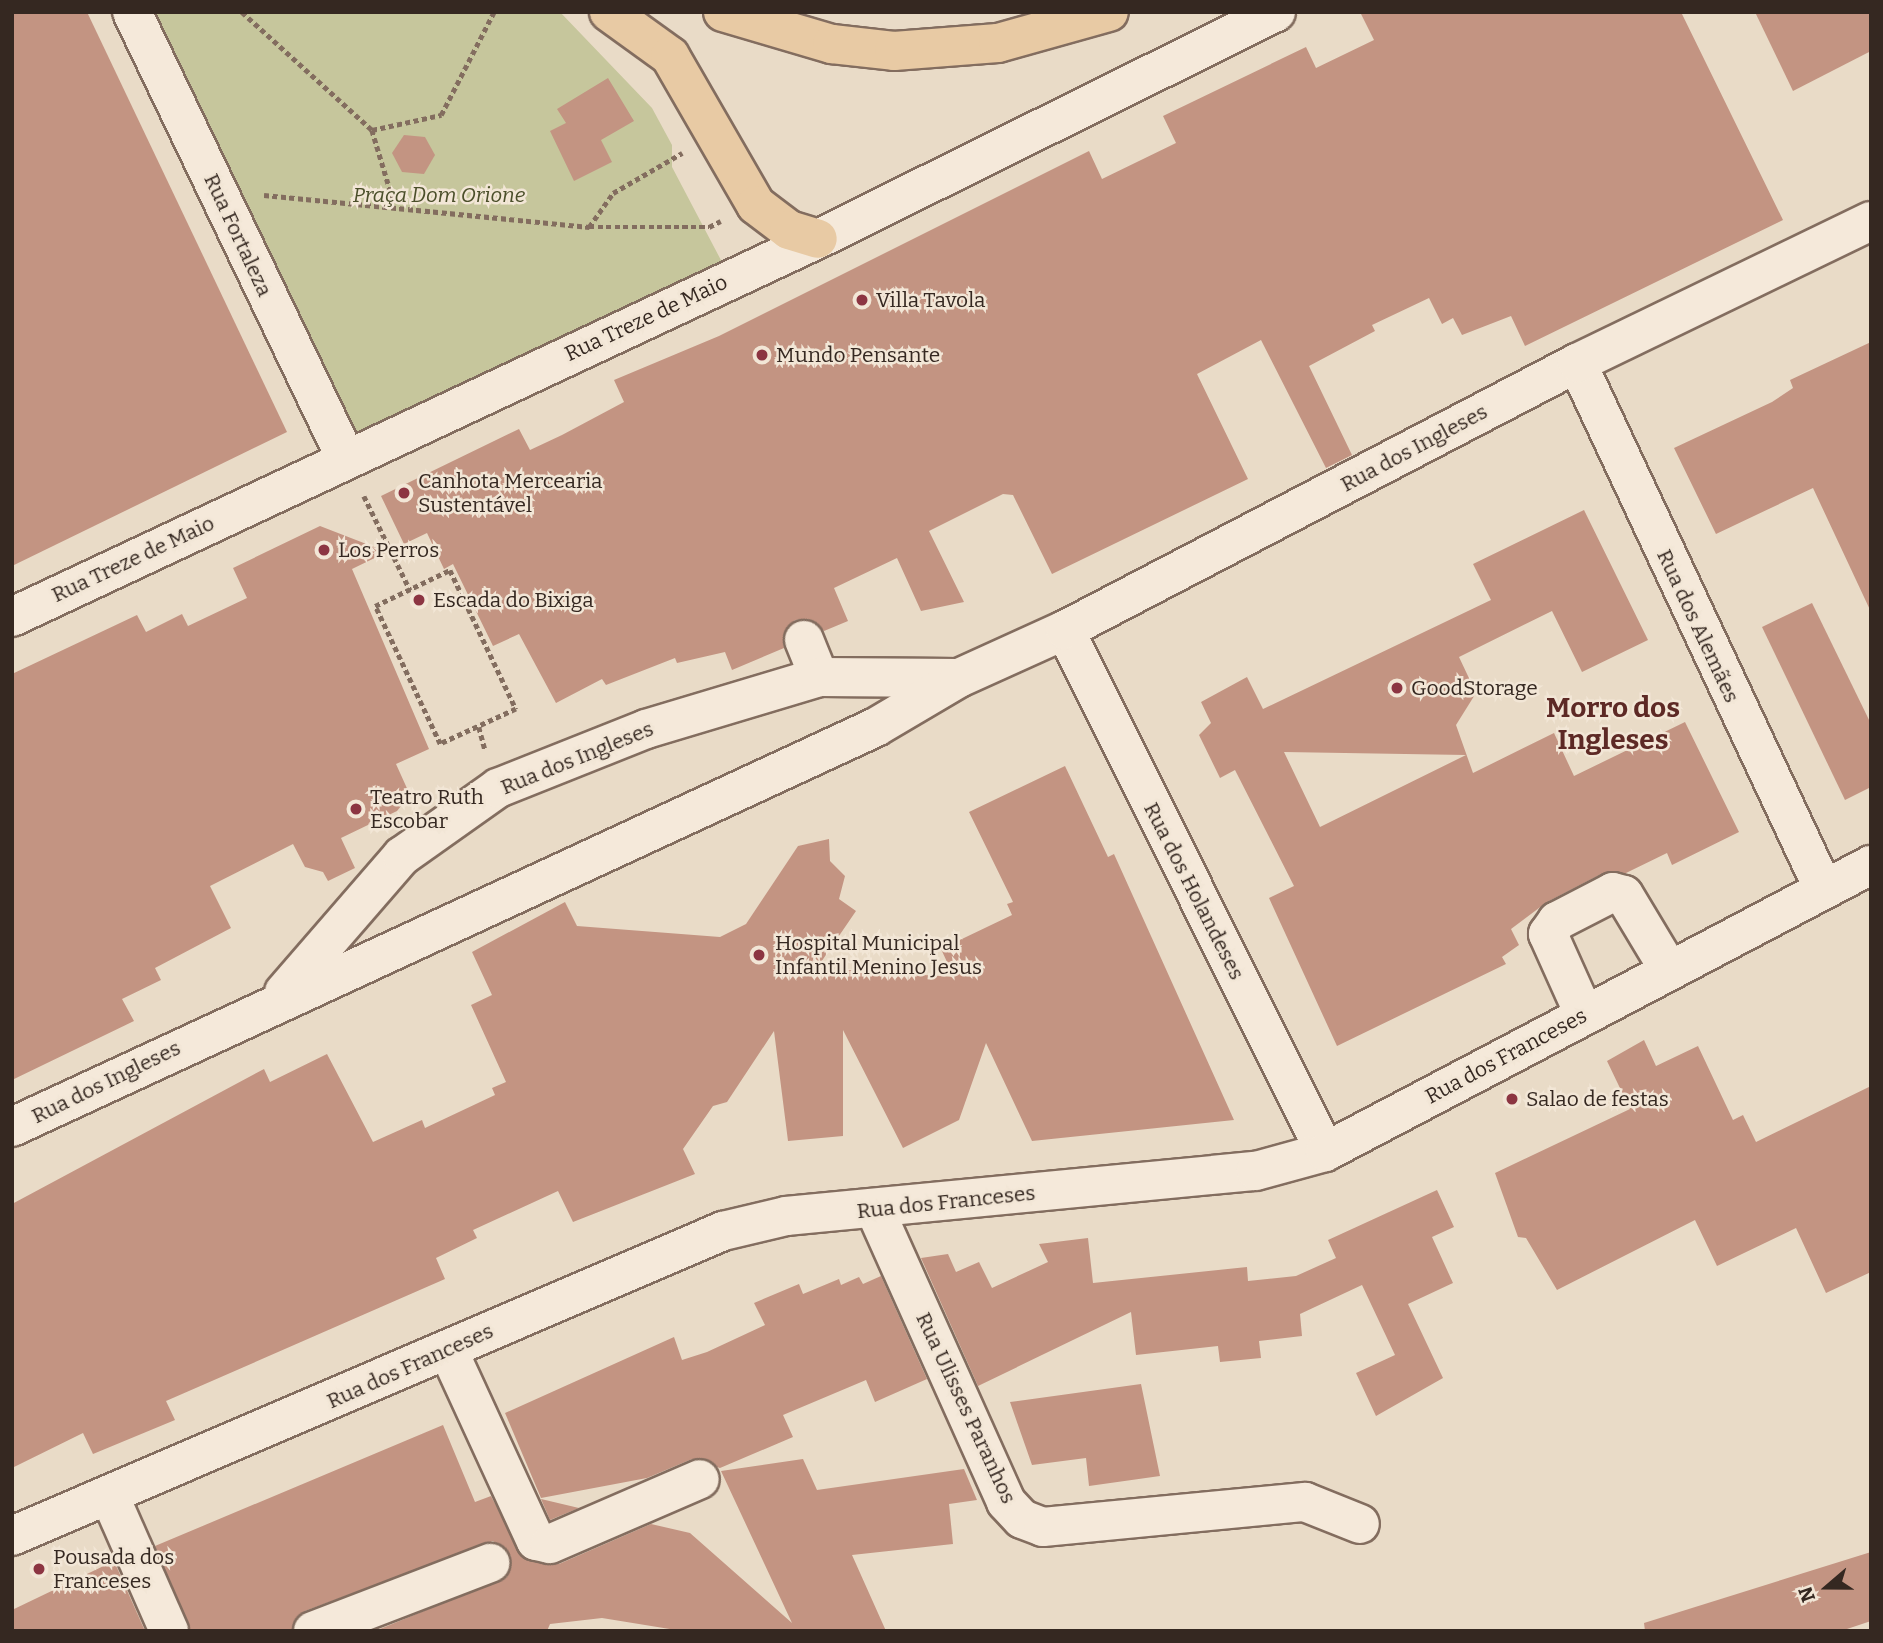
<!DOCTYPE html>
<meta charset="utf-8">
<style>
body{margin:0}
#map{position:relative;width:1883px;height:1643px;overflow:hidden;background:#e9dbc7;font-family:Bitter,serif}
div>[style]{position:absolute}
.green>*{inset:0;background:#c6c69c}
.building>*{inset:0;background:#c39482}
.path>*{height:4.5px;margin-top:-2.25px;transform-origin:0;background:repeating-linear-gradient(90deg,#836d5f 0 5px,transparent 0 8.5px)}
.roads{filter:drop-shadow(2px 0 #836d5f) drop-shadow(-2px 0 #836d5f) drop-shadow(0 2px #836d5f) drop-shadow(0 -2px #836d5f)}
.minor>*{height:38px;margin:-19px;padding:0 19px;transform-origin:19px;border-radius:19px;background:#f5e9da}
.major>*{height:38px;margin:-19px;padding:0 19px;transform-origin:19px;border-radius:19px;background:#e8caa4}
.dots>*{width:19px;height:19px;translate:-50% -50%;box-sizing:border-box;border:4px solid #f2e6d6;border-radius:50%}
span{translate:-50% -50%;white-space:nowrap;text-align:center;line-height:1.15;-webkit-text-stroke:5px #f2e6d6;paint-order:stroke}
.park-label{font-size:21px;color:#4b4f2a;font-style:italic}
.street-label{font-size:21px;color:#352821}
.poi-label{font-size:21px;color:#352821}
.left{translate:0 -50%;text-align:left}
.district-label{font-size:28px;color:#5d2925;font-weight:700}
.frame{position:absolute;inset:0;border:14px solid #352821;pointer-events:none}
.north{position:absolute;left:1792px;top:1552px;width:70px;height:70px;-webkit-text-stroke:5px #f2e6d6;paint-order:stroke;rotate:250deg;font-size:19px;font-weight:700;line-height:28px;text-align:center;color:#352821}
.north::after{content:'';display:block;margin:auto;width:24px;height:32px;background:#352821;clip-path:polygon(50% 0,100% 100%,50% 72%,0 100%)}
</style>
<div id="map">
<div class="green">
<div style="clip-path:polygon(147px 12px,560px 12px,652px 108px,672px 145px,672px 167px,723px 264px,355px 438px)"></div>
</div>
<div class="building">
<div style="clip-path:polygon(12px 12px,87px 12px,287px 432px,12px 566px)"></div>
<div style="clip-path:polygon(1360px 12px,1681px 12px,1783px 220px,1525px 346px,1511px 316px,1462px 335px,1453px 318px,1442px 324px,1429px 298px,1372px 325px,1375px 331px,1309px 366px,1352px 455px,1326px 468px,1261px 340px,1197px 374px,1248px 479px,1052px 574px,1013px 495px,1003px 494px,929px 531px,964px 602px,921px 611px,897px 558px,834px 588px,848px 621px,824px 631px,808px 619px,795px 620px,783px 636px,784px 648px,732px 670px,725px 652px,677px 663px,675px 658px,606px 685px,602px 679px,556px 703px,519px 634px,493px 646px,453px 564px,444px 569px,427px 533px,404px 544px,381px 496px,519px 429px,530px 450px,562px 435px,624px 402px,614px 380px,719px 336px,1089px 151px,1102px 179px,1176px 143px,1163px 116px,1306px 47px,1316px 68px,1374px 40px)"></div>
<div style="clip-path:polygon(1755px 12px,1871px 12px,1871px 51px,1793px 91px)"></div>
<div style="clip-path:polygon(608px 78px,634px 121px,601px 140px,612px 162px,574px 181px,550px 131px,566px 123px,557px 109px)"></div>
<div style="clip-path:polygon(404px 135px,425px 137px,435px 155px,424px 174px,402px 172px,392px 153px)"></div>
<div style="clip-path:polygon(1871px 342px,1871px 612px,1813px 488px,1716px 534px,1674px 448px,1772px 402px,1793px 388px,1790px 380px)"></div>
<div style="clip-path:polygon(evenodd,1584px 510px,1648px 640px,1582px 672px,1552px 611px,1459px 657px,1476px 693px,1456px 725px,1473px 773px,1554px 733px,1574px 776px,1685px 722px,1739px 832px,1672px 865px,1667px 853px,1626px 873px,1603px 873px,1547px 902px,1511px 929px,1519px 945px,1502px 957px,1506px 964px,1337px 1046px,1269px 898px,1294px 886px,1235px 770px,1220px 778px,1199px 735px,1211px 723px,1201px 702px,1247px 677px,1263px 709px,1491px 600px,1473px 564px,1584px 510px,1284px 752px,1466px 755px,1320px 827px,1284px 752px)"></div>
<div style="clip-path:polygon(320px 526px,387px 552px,352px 569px,429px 749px,396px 764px,410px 795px,397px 811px,341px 838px,355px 868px,328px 881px,323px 872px,305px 867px,293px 844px,210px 886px,231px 928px,155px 968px,161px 980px,122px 999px,134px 1021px,12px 1080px,12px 674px,137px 615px,146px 632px,182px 614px,188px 626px,247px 598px,233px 568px)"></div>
<div style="clip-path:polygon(1812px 603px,1871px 724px,1871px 787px,1845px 800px,1762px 627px)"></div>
<div style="clip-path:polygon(1065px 766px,1108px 857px,1114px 854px,1234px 1120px,1032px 1141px,986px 1043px,959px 1120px,903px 1148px,843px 1030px,843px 1136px,788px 1141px,774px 1031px,727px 1102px,713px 1106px,683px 1149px,695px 1174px,573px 1222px,558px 1191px,473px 1230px,477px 1238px,436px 1258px,445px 1279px,166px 1401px,175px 1420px,93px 1454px,83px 1433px,12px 1468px,12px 1204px,264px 1069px,270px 1082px,327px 1054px,373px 1142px,422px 1120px,425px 1128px,495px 1095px,492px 1088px,506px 1082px,471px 1005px,492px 995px,472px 952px,565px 902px,577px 926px,720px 937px,746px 924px,798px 846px,829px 839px,830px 861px,845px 876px,839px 899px,856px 911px,817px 968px,954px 977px,941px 949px,1012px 915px,1007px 904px,1013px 902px,969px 812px)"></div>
<div style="clip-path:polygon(1644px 1040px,1656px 1066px,1698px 1046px,1733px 1120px,1743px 1115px,1756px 1142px,1871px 1086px,1871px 1272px,1826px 1293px,1796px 1228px,1717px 1266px,1695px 1220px,1557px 1290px,1526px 1238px,1518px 1237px,1495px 1173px,1630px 1109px,1607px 1061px)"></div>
<div style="clip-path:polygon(1437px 1190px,1454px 1227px,1432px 1237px,1453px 1283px,1408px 1304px,1443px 1378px,1376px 1416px,1356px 1373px,1395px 1355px,1362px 1285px,1300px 1314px,1302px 1336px,1259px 1341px,1261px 1358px,1220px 1362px,1218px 1346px,1136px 1355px,1131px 1312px,978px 1386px,921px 1258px,948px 1254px,956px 1272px,979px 1262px,992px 1288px,1048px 1262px,1039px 1244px,1088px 1238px,1093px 1283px,1247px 1267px,1248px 1281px,1296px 1276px,1336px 1258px,1328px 1240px)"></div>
<div style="clip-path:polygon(881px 1276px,927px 1379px,875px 1402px,866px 1380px,783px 1415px,793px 1437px,720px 1468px,692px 1459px,647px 1478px,541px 1498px,505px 1413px,674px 1337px,682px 1360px,707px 1352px,765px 1325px,754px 1303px,799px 1284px,803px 1294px,839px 1279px,841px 1285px,859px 1277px,863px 1284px)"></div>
<div style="clip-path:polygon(1141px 1384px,1160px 1476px,1089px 1486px,1086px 1458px,1032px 1465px,1010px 1402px)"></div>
<div style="clip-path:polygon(443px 1425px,475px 1502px,491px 1496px,523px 1558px,559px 1564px,651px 1524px,690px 1533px,792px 1623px,721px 1471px,803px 1459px,817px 1490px,964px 1469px,977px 1500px,949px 1504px,953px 1544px,852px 1555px,886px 1631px,682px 1631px,602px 1618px,550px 1624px,547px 1631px,375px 1631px,507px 1577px,511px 1556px,493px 1541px,305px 1611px,292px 1631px,190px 1631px,155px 1546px)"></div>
<div style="clip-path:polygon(541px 1499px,579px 1508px,550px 1520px)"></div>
<div style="clip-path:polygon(1871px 1552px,1871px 1621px,1841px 1631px,1645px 1631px,1644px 1623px)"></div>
<div style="clip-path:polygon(114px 1561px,145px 1631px,12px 1631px,12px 1610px)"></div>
</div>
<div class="path">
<div style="left:242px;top:12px;width:176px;rotate:42.2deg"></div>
<div style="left:372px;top:130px;width:76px;rotate:73.2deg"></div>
<div style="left:372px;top:130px;width:71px;rotate:-12.3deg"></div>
<div style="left:441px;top:115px;width:116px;rotate:-62.8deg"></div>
<div style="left:264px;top:195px;width:327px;rotate:5.6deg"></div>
<div style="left:589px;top:227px;width:120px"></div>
<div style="left:709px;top:227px;width:13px;rotate:-27deg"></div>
<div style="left:589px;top:227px;width:42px;rotate:-54.8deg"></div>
<div style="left:613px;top:193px;width:80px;rotate:-30.1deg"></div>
<div style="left:364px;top:496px;width:105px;rotate:63.9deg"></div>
<div style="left:450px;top:570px;width:154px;rotate:64.6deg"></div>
<div style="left:516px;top:709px;width:84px;rotate:155.3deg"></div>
<div style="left:440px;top:744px;width:153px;rotate:-115.2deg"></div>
<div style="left:375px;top:606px;width:83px;rotate:-25.6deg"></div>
<div style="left:479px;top:727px;width:24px;rotate:75deg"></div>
</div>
<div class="roads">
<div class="minor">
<div style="left:132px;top:12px;width:493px;rotate:64.4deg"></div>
<div style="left:1577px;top:363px;width:580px;rotate:64.89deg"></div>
<div style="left:12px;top:617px;width:890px;rotate:-25.13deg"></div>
<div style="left:818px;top:239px;width:511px;rotate:-26.36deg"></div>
<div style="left:1065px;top:630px;width:583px;rotate:63.52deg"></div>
<div style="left:804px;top:640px;width:40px;rotate:68deg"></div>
<div style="left:284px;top:992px;width:180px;rotate:-49.1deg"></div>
<div style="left:402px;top:856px;width:118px;rotate:-35.3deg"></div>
<div style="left:498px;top:788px;width:159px;rotate:-21.7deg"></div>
<div style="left:646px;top:729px;width:181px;rotate:-16.7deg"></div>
<div style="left:819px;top:677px;width:139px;rotate:0.4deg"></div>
<div style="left:1584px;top:1014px;width:88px;rotate:-114.2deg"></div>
<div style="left:1548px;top:934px;width:16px;rotate:-55deg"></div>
<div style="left:1557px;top:921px;width:63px;rotate:-27.4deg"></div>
<div style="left:1613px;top:892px;width:11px;rotate:15deg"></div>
<div style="left:1624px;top:895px;width:87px;rotate:59deg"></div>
<div style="left:12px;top:1127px;width:952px;rotate:-24.84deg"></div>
<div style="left:876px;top:727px;width:96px;rotate:-30.6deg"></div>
<div style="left:959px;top:678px;width:116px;rotate:-24.4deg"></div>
<div style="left:1065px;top:630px;width:577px;rotate:-27.54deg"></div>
<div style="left:1577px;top:363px;width:326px;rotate:-25.8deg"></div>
<div style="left:875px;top:1210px;width:320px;rotate:65.8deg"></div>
<div style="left:1006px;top:1502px;width:23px;rotate:47deg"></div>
<div style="left:1022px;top:1519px;width:22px;rotate:21deg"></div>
<div style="left:1043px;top:1527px;width:263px;rotate:-5.5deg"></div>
<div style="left:1305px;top:1502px;width:59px;rotate:21.8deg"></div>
<div style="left:448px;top:1350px;width:210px;rotate:65.3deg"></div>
<div style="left:536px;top:1541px;width:14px;rotate:12deg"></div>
<div style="left:550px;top:1544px;width:163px;rotate:-23.4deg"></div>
<div style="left:110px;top:1497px;width:146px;rotate:66.2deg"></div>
<div style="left:12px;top:1536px;width:774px;rotate:-23.22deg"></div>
<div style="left:723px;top:1231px;width:65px;rotate:-13.4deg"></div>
<div style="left:786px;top:1216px;width:472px;rotate:-5.5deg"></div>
<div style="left:1256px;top:1171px;width:72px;rotate:-15.4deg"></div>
<div style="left:1325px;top:1152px;width:617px;rotate:-27.73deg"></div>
<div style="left:313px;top:1631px;width:190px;rotate:-21deg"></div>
</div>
<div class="major">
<div style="left:609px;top:12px;width:75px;rotate:35.8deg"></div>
<div style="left:670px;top:56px;width:172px;rotate:60deg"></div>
<div style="left:756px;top:205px;width:41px;rotate:37.1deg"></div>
<div style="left:789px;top:230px;width:30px;rotate:17deg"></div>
<div style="left:723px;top:12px;width:114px;rotate:16.4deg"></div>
<div style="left:832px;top:44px;width:62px;rotate:6.4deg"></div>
<div style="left:894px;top:51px;width:104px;rotate:-4.4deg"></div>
<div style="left:998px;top:43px;width:115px;rotate:-15.6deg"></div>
</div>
</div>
<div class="dots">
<div style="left:862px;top:300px;background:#8c3542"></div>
<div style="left:762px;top:355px;background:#8c3542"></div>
<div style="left:404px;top:493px;background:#8c3542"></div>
<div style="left:324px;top:550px;background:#8c3542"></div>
<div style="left:419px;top:600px;background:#8c3542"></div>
<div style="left:1397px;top:688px;background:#8c3542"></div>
<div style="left:356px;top:809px;background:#8c3542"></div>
<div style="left:759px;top:955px;background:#8c3542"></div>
<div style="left:1512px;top:1099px;background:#8c3542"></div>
<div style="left:39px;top:1569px;background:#8c3542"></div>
</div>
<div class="park-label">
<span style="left:439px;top:195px">Praça Dom Orione</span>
</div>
<div class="street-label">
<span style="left:238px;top:235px;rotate:65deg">Rua Fortaleza</span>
<span style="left:646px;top:318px;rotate:-25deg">Rua Treze de Maio</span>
<span style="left:1414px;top:448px;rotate:-28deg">Rua dos Ingleses</span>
<span style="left:133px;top:559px;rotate:-25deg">Rua Treze de Maio</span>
<span style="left:1698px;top:626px;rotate:65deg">Rua dos Alemães</span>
<span style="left:577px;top:758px;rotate:-22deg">Rua dos Ingleses</span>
<span style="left:1194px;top:891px;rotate:63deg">Rua dos Holandeses</span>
<span style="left:1506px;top:1056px;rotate:-28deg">Rua dos Franceses</span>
<span style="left:106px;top:1082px;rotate:-26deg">Rua dos Ingleses</span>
<span style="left:946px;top:1202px;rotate:-6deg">Rua dos Franceses</span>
<span style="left:410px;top:1366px;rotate:-24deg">Rua dos Franceses</span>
<span style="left:966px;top:1408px;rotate:65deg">Rua Ulisses Paranhos</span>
</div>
<div class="poi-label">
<span class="left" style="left:876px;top:300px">Villa Tavola</span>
<span class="left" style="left:776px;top:355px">Mundo Pensante</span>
<span class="left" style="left:418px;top:493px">Canhota Mercearia<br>Sustentável</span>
<span class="left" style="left:338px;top:550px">Los Perros</span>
<span class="left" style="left:433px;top:600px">Escada do Bixiga</span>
<span class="left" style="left:1411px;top:688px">GoodStorage</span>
<span class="left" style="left:370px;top:809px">Teatro Ruth<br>Escobar</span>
<span class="left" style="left:775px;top:955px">Hospital Municipal<br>Infantil Menino Jesus</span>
<span class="left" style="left:1526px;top:1099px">Salao de festas</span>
<span class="left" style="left:53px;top:1569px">Pousada dos<br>Franceses</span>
</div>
<div class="district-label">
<span style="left:1613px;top:724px">Morro dos<br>Ingleses</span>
</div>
<div class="frame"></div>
<div class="north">N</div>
</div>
